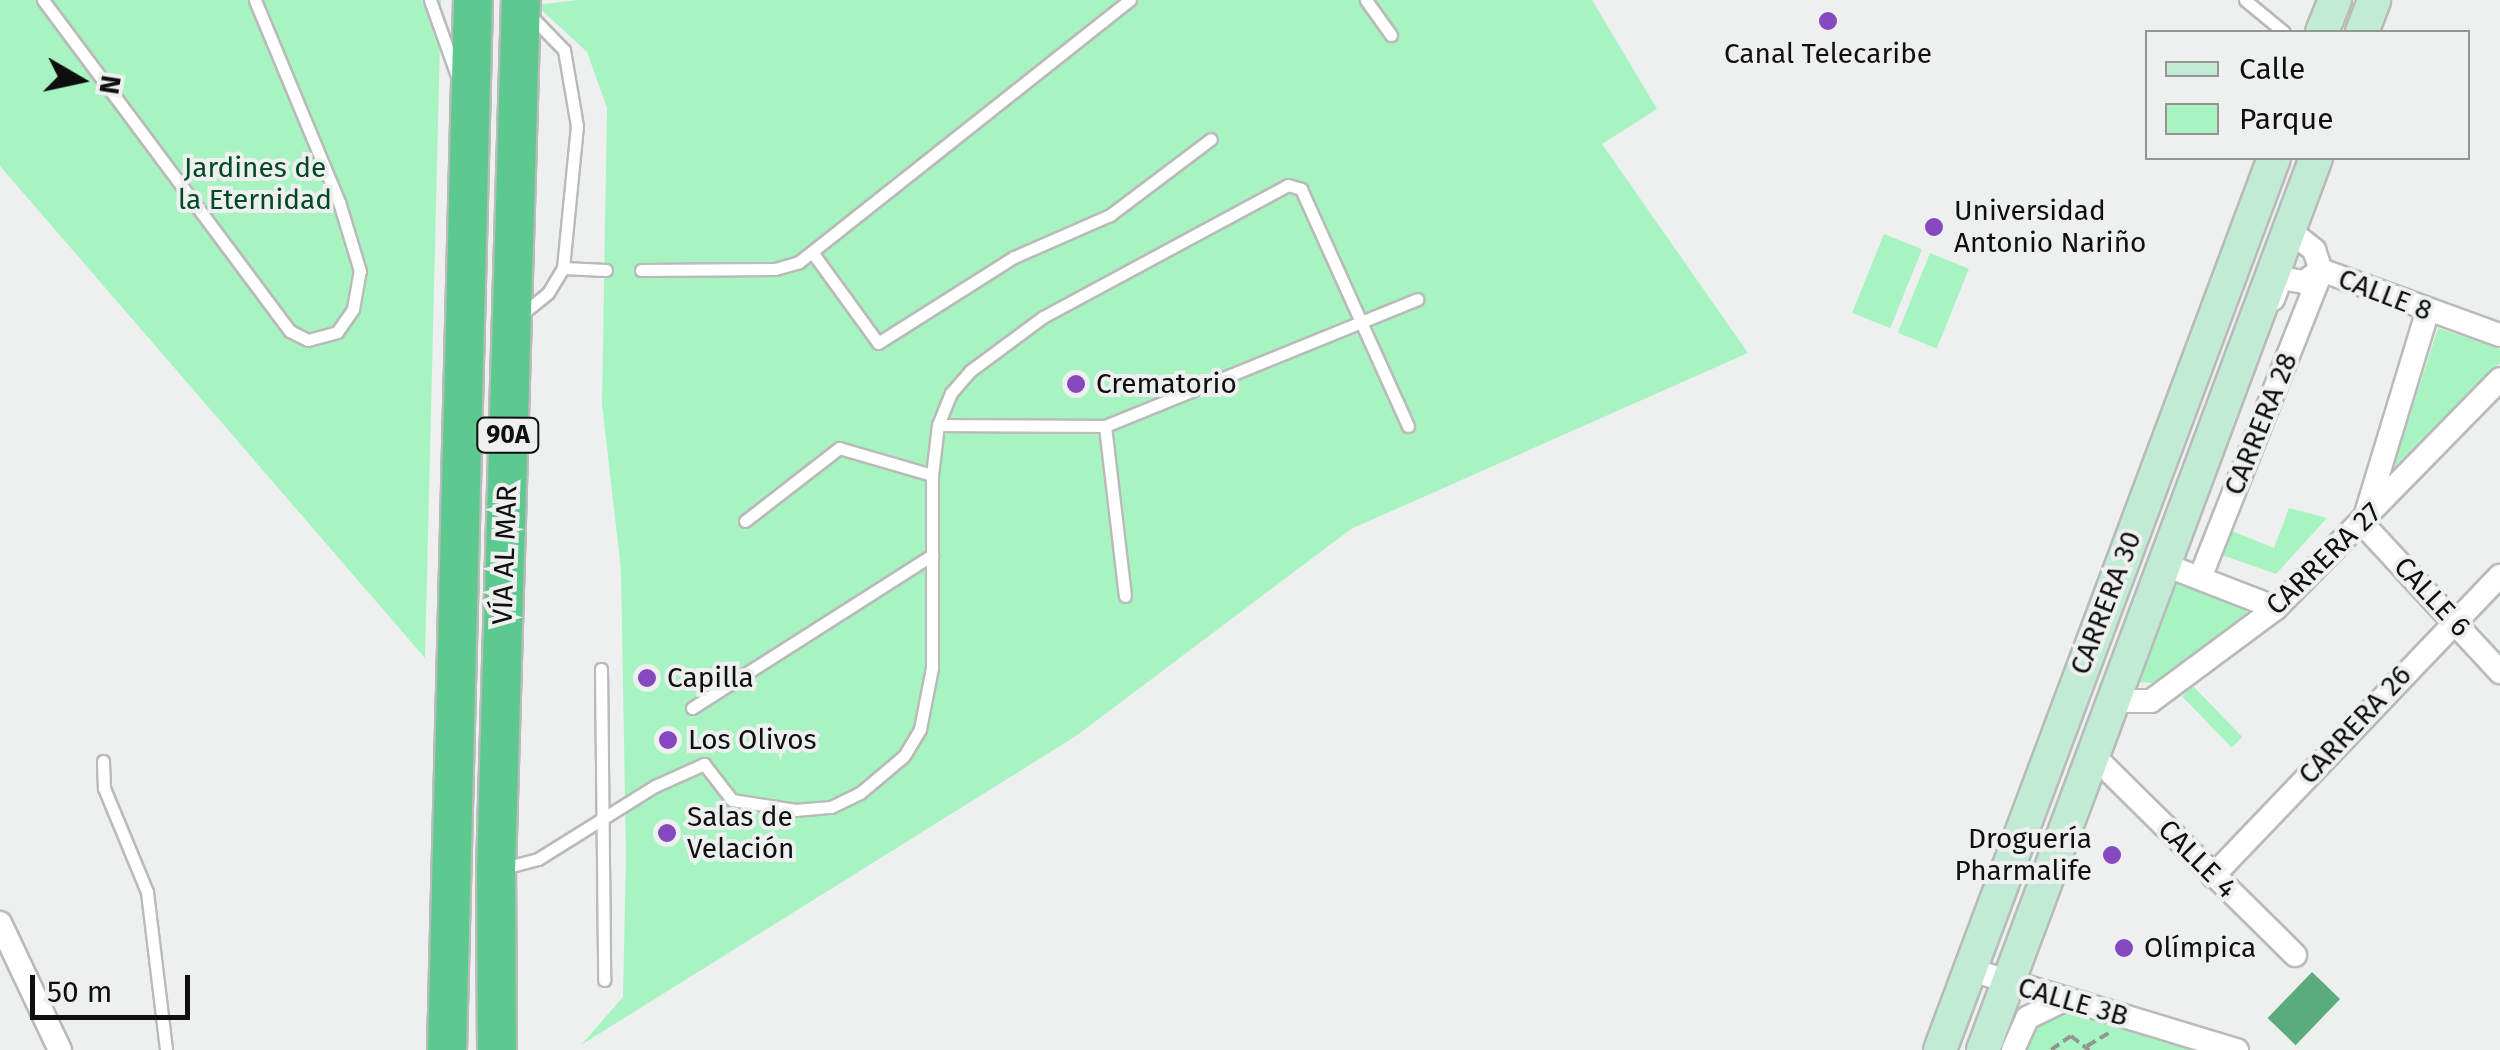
<!DOCTYPE html>
<meta charset="utf-8">
<style>
body{margin:0}
#map{position:relative;width:2500px;height:1050px;overflow:hidden;background:#edf0ee;font-family:"Fira Sans",sans-serif}
div>[style]{position:absolute}
.green>*{inset:0;background:#a7f4c2;transform-origin:0 0}
.water>*{inset:0;background:#5aad7a;transform-origin:0 0}
.path>*{height:4px;margin-top:-2px;transform-origin:0;background:repeating-linear-gradient(90deg,#939594 0 10px,transparent 0 15px)}
.roads{filter:drop-shadow(2px 0 #b8bbb8) drop-shadow(-2px 0 #b8bbb8) drop-shadow(0 2px #b8bbb8) drop-shadow(0 -2px #b8bbb8)}
.service>*{height:11px;margin:-5.5px;padding:0 5.5px;transform-origin:5.5px;border-radius:5.5px;background:#fff}
.minor>*{height:22px;margin:-11px;padding:0 11px;transform-origin:11px;border-radius:11px;background:#fff}
.secondary>*{height:32px;margin:-16px;padding:0 16px;transform-origin:16px;border-radius:16px;background:#c2ebd5}
.trunk>*{height:38px;margin:-19px;padding:0 19px;transform-origin:19px;border-radius:19px;background:#5cca8f}
.dots>*{width:28px;height:28px;translate:-50% -50%;box-sizing:border-box;border:5px solid #edf0ee;border-radius:50%}
span{translate:-50% -50%;white-space:nowrap;text-align:center;line-height:1.15;-webkit-text-stroke:8px #edf0ee;paint-order:stroke}
.shield-label span{padding:2px 8px;background:#edf0ee;border:2px solid;border-radius:8px;-webkit-text-stroke-width:0}
.shield-label{font-size:25px;color:#0e0f0e;font-weight:700}
.poi-label{font-size:28px;color:#0e0f0e}
.left{translate:0 -50%;text-align:left}
.right{translate:-100% -50%;text-align:right}
.park-label{font-size:28px;color:#034827}
.street-label{font-size:28px;color:#0e0f0e}
.legend{position:absolute;left:2145px;top:30px;width:325px;height:130px;box-sizing:border-box;background:#edf0ee;border:2px solid #949694;margin:0;padding:12px 18px;list-style:none;font-size:30px;color:#0e0f0e}
.legend li{display:flex;align-items:center;gap:20px;height:50px}
.legend b{width:50px;border:2px solid #949694}
.north{position:absolute;left:30px;top:30px;width:100px;height:100px;-webkit-text-stroke:8px #edf0ee;paint-order:stroke;rotate:99deg;font-size:28px;font-weight:700;line-height:40px;text-align:center;color:#0e0f0e}
.north::after{content:'';display:block;margin:auto;width:35px;height:45px;background:#0e0f0e;clip-path:polygon(50% 0,100% 100%,50% 72%,0 100%)}
.scale{position:absolute;left:30px;top:975px;width:160px;height:45px;box-sizing:border-box;border:5px solid #0e0f0e;border-top:0;padding-left:12px;font-size:30px;line-height:35px;white-space:nowrap;color:#0e0f0e;-webkit-text-stroke:8px #edf0ee;paint-order:stroke}
</style>
<div id="map">
<div class="green">
<div style="clip-path:polygon(0 0,441px 0,425px 658px,0 166px)"></div>
<div style="clip-path:polygon(577px 0,1592px 0,1657px 109px,1602px 144px,1748px 353px,1351px 529px,1076px 736px,581px 1045px,623px 997px,626px 855px,621px 570px,602px 404px,607px 108px,587px 52px,536px 5px)"></div>
<div style="left:1884px;top:234px;width:41px;height:85px;rotate:22deg"></div>
<div style="left:1930px;top:253px;width:42px;height:86px;rotate:22deg"></div>
<div style="clip-path:polygon(2438px 328px,2500px 349px,2500px 363px,2393px 468px)"></div>
<div style="clip-path:polygon(2289px 508px,2327px 518px,2276px 574px,2222px 555px,2232px 531px,2274px 548px)"></div>
<div style="clip-path:polygon(2172px 582px,2245px 608px,2248px 617px,2158px 683px,2135px 682px)"></div>
<div style="left:2193px;top:686px;width:71px;height:15px;rotate:46deg"></div>
<div style="clip-path:polygon(2059px 1011px,2070px 1012px,2198px 1050px,2025px 1050px,2036px 1027px)"></div>
</div>
<div class="water">
<div style="left:2312px;top:972px;width:39px;height:64px;rotate:44deg"></div>
</div>
<div class="path">
<div style="left:2087px;top:1046px;width:26px;rotate:-31deg"></div>
<div style="left:2051px;top:1050px;width:24px;rotate:-35deg"></div>
<div style="left:2071px;top:1036px;width:23px;rotate:38deg"></div>
</div>
<div class="roads">
<div class="service">
<div style="left:43px;top:0;width:413px;rotate:53.3deg"></div>
<div style="left:290px;top:331px;width:20px;rotate:27deg"></div>
<div style="left:308px;top:340px;width:30px;rotate:-15deg"></div>
<div style="left:337px;top:332px;width:28px;rotate:-55deg"></div>
<div style="left:353px;top:309px;width:39px;rotate:-80deg"></div>
<div style="left:360px;top:271px;width:72px;rotate:-106.9deg"></div>
<div style="left:339px;top:202px;width:219px;rotate:-112.6deg"></div>
<div style="left:430px;top:0;width:81px;rotate:70.4deg"></div>
<div style="left:1366px;top:0;width:43px;rotate:54.5deg"></div>
<div style="left:2245px;top:0;width:50px;rotate:39.4deg"></div>
<div style="left:812px;top:252px;width:112px;rotate:54deg"></div>
<div style="left:878px;top:343px;width:161px;rotate:-32.3deg"></div>
<div style="left:1014px;top:257px;width:105px;rotate:-23.6deg"></div>
<div style="left:1110px;top:215px;width:126px;rotate:-37deg"></div>
<div style="left:563px;top:268px;width:43px;rotate:2.7deg"></div>
<div style="left:641px;top:270px;width:134px;rotate:-0.4deg"></div>
<div style="left:775px;top:269px;width:25px;rotate:-16deg"></div>
<div style="left:799px;top:262px;width:422px;rotate:-38.4deg"></div>
<div style="left:522px;top:314px;width:33px;rotate:-39deg"></div>
<div style="left:548px;top:293px;width:29px;rotate:-59deg"></div>
<div style="left:563px;top:268px;width:143px;rotate:-84.4deg"></div>
<div style="left:577px;top:126px;width:77px;rotate:-99.7deg"></div>
<div style="left:564px;top:50px;width:49px;rotate:-134.2deg"></div>
<div style="left:938px;top:425px;width:35px;rotate:-68deg"></div>
<div style="left:951px;top:393px;width:29px;rotate:-49deg"></div>
<div style="left:970px;top:371px;width:91px;rotate:-36.5deg"></div>
<div style="left:1043px;top:317px;width:278px;rotate:-28.3deg"></div>
<div style="left:1288px;top:185px;width:14px;rotate:17deg"></div>
<div style="left:1301px;top:189px;width:260px;rotate:65.7deg"></div>
<div style="left:1105px;top:426px;width:171px;rotate:83.3deg"></div>
<div style="left:745px;top:521px;width:119px;rotate:-37.8deg"></div>
<div style="left:839px;top:448px;width:97px;rotate:16.2deg"></div>
<div style="left:601px;top:669px;width:311px;rotate:89.4deg"></div>
<div style="left:692px;top:708px;width:285px;rotate:-32.5deg"></div>
<div style="left:103px;top:761px;width:27px;rotate:88deg"></div>
<div style="left:104px;top:788px;width:113px;rotate:67.5deg"></div>
<div style="left:147px;top:892px;width:159px;rotate:83.1deg"></div>
<div style="left:504px;top:868px;width:35px;rotate:-15deg"></div>
<div style="left:538px;top:859px;width:138px;rotate:-32deg"></div>
<div style="left:655px;top:786px;width:54px;rotate:-24.2deg"></div>
<div style="left:704px;top:764px;width:46px;rotate:52.1deg"></div>
<div style="left:732px;top:800px;width:64px;rotate:9deg"></div>
<div style="left:795px;top:810px;width:36px;rotate:-5deg"></div>
<div style="left:831px;top:807px;width:32px;rotate:-26deg"></div>
<div style="left:860px;top:793px;width:57px;rotate:-40.1deg"></div>
<div style="left:904px;top:756px;width:31px;rotate:-59deg"></div>
<div style="left:920px;top:729px;width:62px;rotate:-78.9deg"></div>
<div style="left:932px;top:668px;width:193px;rotate:-90deg"></div>
<div style="left:932px;top:475px;width:50px;rotate:-83.2deg"></div>
<div style="left:938px;top:425px;width:167px;rotate:0.3deg"></div>
<div style="left:1105px;top:426px;width:337px;rotate:-22.1deg"></div>
</div>
<div class="minor">
<div style="left:2290px;top:231px;width:31px;rotate:38deg"></div>
<div style="left:2314px;top:250px;width:21px;rotate:71deg"></div>
<div style="left:2321px;top:270px;width:190px;rotate:20deg"></div>
<div style="left:2273px;top:299px;width:22px;rotate:-69deg"></div>
<div style="left:2281px;top:278px;width:23px;rotate:10deg"></div>
<div style="left:2304px;top:282px;width:21px;rotate:-35deg"></div>
<div style="left:2427px;top:313px;width:220px;rotate:106.9deg"></div>
<div style="left:2363px;top:524px;width:202px;rotate:47.2deg"></div>
<div style="left:2173px;top:568px;width:110px;rotate:21.2deg"></div>
<div style="left:2200px;top:578px;width:331px;rotate:-68.4deg"></div>
<div style="left:2124px;top:701px;width:27px"></div>
<div style="left:2151px;top:701px;width:156px;rotate:-36.6deg"></div>
<div style="left:2276px;top:608px;width:320px;rotate:-45.6deg"></div>
<div style="left:2101px;top:763px;width:273px;rotate:44.7deg"></div>
<div style="left:2213px;top:876px;width:415px;rotate:-46.3deg"></div>
<div style="left:0;top:923px;width:140px;rotate:64.7deg"></div>
<div style="left:1968px;top:969px;width:281px;rotate:16.8deg"></div>
<div style="left:2013px;top:1050px;width:35px;rotate:-66deg"></div>
<div style="left:2027px;top:1018px;width:43px;rotate:-26deg"></div>
</div>
<div class="secondary">
<div style="left:2322px;top:32px;width:35px;rotate:-68deg"></div>
<div style="left:2362px;top:32px;width:34px;rotate:-69deg"></div>
<div style="left:1940px;top:1050px;width:952px;rotate:-69.47deg"></div>
<div style="left:1983px;top:1050px;width:952px;rotate:-69.53deg"></div>
</div>
<div class="trunk">
<div style="left:447px;top:1050px;width:1050px;rotate:-88.58deg"></div>
<div style="left:497px;top:1050px;width:179px;rotate:-90.3deg"></div>
<div style="left:496px;top:871px;width:871px;rotate:-88.36deg"></div>
</div>
</div>
<div class="dots">
<div style="left:1828px;top:21px;background:#8548be"></div>
<div style="left:1934px;top:227px;background:#8548be"></div>
<div style="left:1076px;top:384px;background:#8548be"></div>
<div style="left:647px;top:678px;background:#8548be"></div>
<div style="left:668px;top:740px;background:#8548be"></div>
<div style="left:667px;top:833px;background:#8548be"></div>
<div style="left:2112px;top:855px;background:#8548be"></div>
<div style="left:2124px;top:948px;background:#8548be"></div>
</div>
<div class="shield-label">
<span style="left:508px;top:435px">90A</span>
</div>
<div class="poi-label">
<span style="left:1828px;top:54px">Canal Telecaribe</span>
<span class="left" style="left:1954px;top:227px">Universidad<br>Antonio Nariño</span>
<span class="left" style="left:1096px;top:384px">Crematorio</span>
<span class="left" style="left:667px;top:678px">Capilla</span>
<span class="left" style="left:688px;top:740px">Los Olivos</span>
<span class="left" style="left:687px;top:833px">Salas de<br>Velación</span>
<span class="right" style="left:2092px;top:855px">Droguería<br>Pharmalife</span>
<span class="left" style="left:2144px;top:948px">Olímpica</span>
</div>
<div class="park-label">
<span style="left:255px;top:184px">Jardines de<br>la Eternidad</span>
</div>
<div class="street-label">
<span style="left:2385px;top:295px;rotate:21deg">CALLE 8</span>
<span style="left:2261px;top:424px;rotate:-68deg">CARRERA 28</span>
<span style="left:505px;top:555px;rotate:-88deg">VÍA AL MAR</span>
<span style="left:2324px;top:559px;rotate:-44deg">CARRERA 27</span>
<span style="left:2432px;top:597px;rotate:47deg">CALLE 6</span>
<span style="left:2106px;top:603px;rotate:-69deg">CARRERA 30</span>
<span style="left:2355px;top:725px;rotate:-47deg">CARRERA 26</span>
<span style="left:2197px;top:859px;rotate:45deg">CALLE 4</span>
<span style="left:2073px;top:1002px;rotate:16deg">CALLE 3B</span>
</div>
<ul class="legend">
<li><b style="height:12px;background:#c2ebd5"></b>Calle</li>
<li><b style="height:28px;background:#a7f4c2"></b>Parque</li>
</ul>
<div class="north">N</div>
<div class="scale">50 m</div>
</div>
